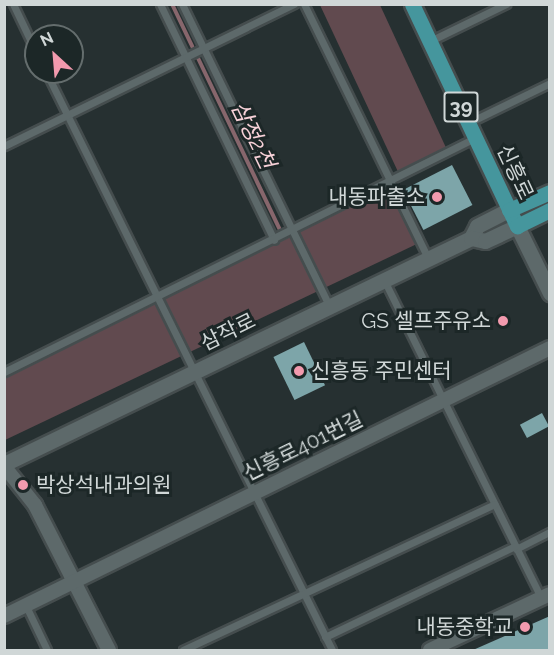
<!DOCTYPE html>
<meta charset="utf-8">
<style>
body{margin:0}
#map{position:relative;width:554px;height:655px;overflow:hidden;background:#263031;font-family:Raleway,"Noto Sans KR",sans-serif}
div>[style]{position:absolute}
.green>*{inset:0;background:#614a4f}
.stream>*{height:4px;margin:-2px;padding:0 2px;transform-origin:2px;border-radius:2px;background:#87666c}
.building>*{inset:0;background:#7da5a9;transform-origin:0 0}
.roads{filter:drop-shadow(2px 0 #454d4e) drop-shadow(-2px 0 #454d4e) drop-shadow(0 2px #454d4e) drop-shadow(0 -2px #454d4e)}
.lane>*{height:7px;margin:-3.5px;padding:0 3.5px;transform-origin:3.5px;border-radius:3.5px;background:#5d696a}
.street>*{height:14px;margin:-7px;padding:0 7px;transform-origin:7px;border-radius:7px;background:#5d696a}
.secondary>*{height:15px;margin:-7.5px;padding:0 7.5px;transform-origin:7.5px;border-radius:7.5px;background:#5d696a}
.primary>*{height:15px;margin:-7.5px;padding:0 7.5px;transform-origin:7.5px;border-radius:7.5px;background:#45969d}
.dots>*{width:16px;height:16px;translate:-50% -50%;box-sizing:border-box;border:3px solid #1c2727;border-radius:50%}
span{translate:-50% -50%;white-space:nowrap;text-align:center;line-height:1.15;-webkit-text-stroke:6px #1c2727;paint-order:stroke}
.shield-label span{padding:2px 4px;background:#1c2727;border:2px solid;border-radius:4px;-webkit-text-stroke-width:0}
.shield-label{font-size:20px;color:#d0d7d7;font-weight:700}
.street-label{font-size:21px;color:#d0d7d7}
.poi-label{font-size:21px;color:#d0d7d7}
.right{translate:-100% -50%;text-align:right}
.left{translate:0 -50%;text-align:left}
.water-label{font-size:22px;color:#f8d2d9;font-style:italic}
.frame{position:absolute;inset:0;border:6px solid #d0d7d7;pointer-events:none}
.north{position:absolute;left:24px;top:24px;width:60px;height:60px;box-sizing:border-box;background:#1c2727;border:2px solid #646d6d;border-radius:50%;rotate:334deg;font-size:16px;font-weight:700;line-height:24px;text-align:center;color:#d0d7d7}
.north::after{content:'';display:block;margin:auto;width:21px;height:27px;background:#f29aae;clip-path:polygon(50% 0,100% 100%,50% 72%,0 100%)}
</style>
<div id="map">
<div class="green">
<div style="clip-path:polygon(320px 5px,380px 5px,448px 152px,400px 176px)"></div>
<div style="clip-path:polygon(391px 181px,421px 242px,5px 440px,5px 372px)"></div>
</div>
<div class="stream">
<div style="left:172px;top:4px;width:47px;rotate:64.5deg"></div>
<div style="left:197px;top:56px;width:191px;rotate:64.5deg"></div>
</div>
<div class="building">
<div style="left:452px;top:165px;width:45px;height:55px;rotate:63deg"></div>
<div style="left:304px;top:342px;width:48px;height:34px;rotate:64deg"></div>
<div style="left:542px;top:413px;width:15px;height:25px;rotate:62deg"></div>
<div style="clip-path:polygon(550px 616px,550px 650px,473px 650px)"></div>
</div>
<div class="roads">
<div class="lane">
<div style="left:13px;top:4px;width:53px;rotate:64.4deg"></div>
<div style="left:160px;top:4px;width:262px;rotate:64.2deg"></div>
<div style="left:182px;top:4px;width:336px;rotate:64deg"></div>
<div style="left:304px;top:4px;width:283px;rotate:64deg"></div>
<div style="left:430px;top:41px;width:85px;rotate:-26deg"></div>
<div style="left:46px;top:72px;width:645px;rotate:63.67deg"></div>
<div style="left:468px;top:123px;width:91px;rotate:-26deg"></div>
<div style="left:4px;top:146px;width:323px;rotate:-26.1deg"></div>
<div style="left:384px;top:280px;width:355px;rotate:63.7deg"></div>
<div style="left:4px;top:372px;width:526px;rotate:-26.42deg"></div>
<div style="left:516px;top:549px;width:38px;rotate:-27deg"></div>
<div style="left:26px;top:606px;width:49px;rotate:64.5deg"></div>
<div style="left:325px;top:637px;width:211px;rotate:-25.6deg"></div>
<div style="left:183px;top:650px;width:344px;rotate:-25.1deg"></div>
</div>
<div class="street">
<div style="left:4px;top:466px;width:50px;rotate:51.5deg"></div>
<div style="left:35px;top:505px;width:163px;rotate:63deg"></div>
<div style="left:4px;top:616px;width:608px;rotate:-26.14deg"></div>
<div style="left:430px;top:650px;width:132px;rotate:-25deg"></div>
</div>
<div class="secondary">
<div style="left:471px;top:238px;width:13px;rotate:-63deg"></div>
<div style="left:477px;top:226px;width:36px;rotate:-27deg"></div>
<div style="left:4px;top:464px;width:519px;rotate:-25.82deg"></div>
<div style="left:471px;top:238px;width:14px;rotate:12deg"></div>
<div style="left:485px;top:241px;width:35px;rotate:-25deg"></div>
<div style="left:517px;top:226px;width:75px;rotate:63.8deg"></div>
</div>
<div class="primary">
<div style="left:412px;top:4px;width:246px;rotate:64.7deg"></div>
<div style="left:517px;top:226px;width:37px;rotate:-26deg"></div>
<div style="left:509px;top:210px;width:45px;rotate:-23.7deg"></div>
</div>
</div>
<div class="dots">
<div style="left:437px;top:197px;background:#f29aae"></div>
<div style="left:503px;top:321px;background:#f29aae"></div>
<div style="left:299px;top:371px;background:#f29aae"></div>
<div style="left:23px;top:485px;background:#f29aae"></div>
<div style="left:525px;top:627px;background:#f29aae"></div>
</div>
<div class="shield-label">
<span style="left:461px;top:107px">39</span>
</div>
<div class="street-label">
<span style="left:515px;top:172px;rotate:65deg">신흥로</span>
<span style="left:228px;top:332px;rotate:-26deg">삼작로</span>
<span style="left:303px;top:446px;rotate:-26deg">신흥로401번길</span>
</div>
<div class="poi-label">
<span class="right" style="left:425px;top:197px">내동파출소</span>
<span class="right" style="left:491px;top:321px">GS 셀프주유소</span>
<span class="left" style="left:311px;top:371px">신흥동 주민센터</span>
<span class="left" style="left:36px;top:485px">박상석내과의원</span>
<span class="right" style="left:513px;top:627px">내동중학교</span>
</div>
<div class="water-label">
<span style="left:253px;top:135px;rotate:64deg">삼정2천</span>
</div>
<div class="frame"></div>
<div class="north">N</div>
</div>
